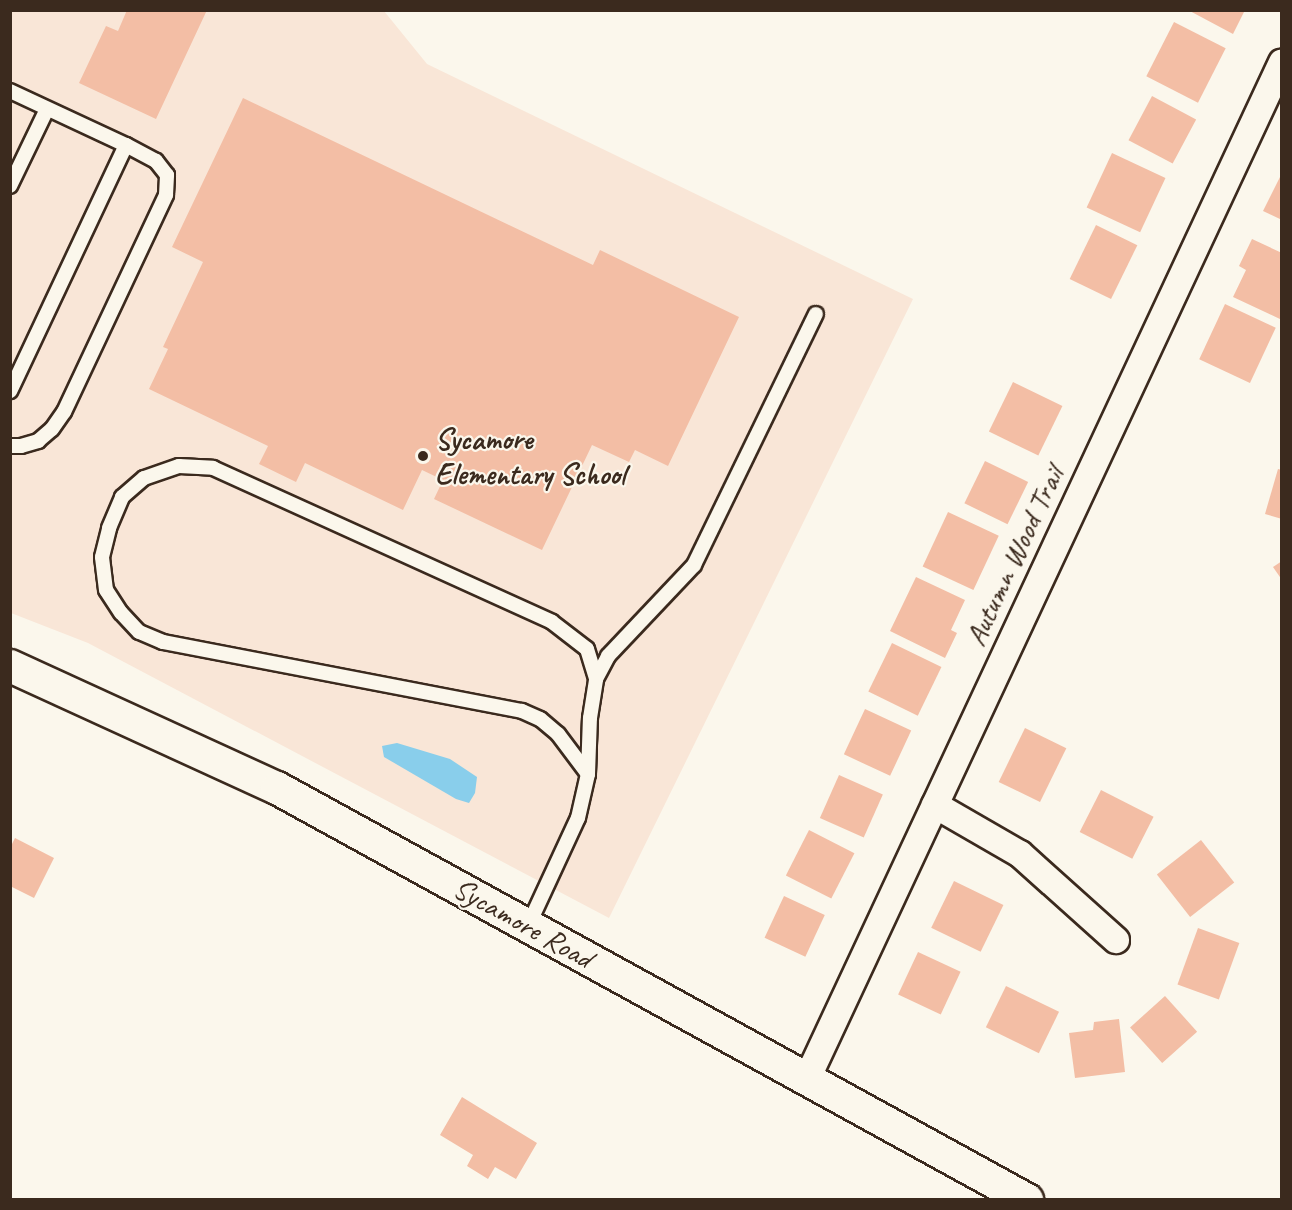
<!DOCTYPE html>
<style>
body{margin:0}
#map{position:relative;width:1292px;height:1210px;overflow:hidden;background:#fbf7ec;font-family:Caveat,sans-serif}
div>[style]{position:absolute}
.built>*{inset:0;background:#f9e6d7}
.water>*{inset:0;background:#89ceeb}
.building>*{inset:0;background:#f3bea5;transform-origin:0 0}
.roads{filter:drop-shadow(2px 0 #3b2a1e) drop-shadow(-2px 0 #3b2a1e) drop-shadow(0 2px #3b2a1e) drop-shadow(0 -2px #3b2a1e)}
.service>*{height:14px;margin:-7px;padding:0 7px;transform-origin:7px;border-radius:7px;background:#fbf7ec}
.minor>*{height:26px;margin:-13px;padding:0 13px;transform-origin:13px;border-radius:13px;background:#fbf7ec}
.tertiary>*{height:32px;margin:-16px;padding:0 16px;transform-origin:16px;border-radius:16px;background:#fbf7ec}
.dots>*{width:16px;height:16px;translate:-50% -50%;box-sizing:border-box;border:3px solid #fbf7ec;border-radius:50%}
span{translate:-50% -50%;white-space:nowrap;text-align:center;line-height:1.15;-webkit-text-stroke:4.5px #fbf7ec;paint-order:stroke}
.poi-label{font-size:30px;color:#3b2a1e;font-weight:700}
.left{translate:0 -50%;text-align:left}
.street-label{font-size:30px;color:#3b2a1e}
.frame{position:absolute;inset:0;border:12px solid #3b2a1e;pointer-events:none}
</style>
<div id="map">
<div class="built">
<div style="clip-path:polygon(10px 11px,384px 11px,427px 64px,913px 299px,609px 918px,88px 643px,11px 613px)"></div>
</div>
<div class="water">
<div style="clip-path:polygon(397px 743px,450px 759px,477px 777px,475px 793px,469px 803px,456px 799px,384px 757px,382px 746px)"></div>
</div>
<div class="building">
<div style="clip-path:polygon(127px 10px,207px 10px,156px 119px,79px 83px,106px 26px,118px 31px)"></div>
<div style="clip-path:polygon(1188px 10px,1245px 10px,1233px 34px)"></div>
<div style="left:1174px;top:22px;width:58px;height:61px;rotate:27deg"></div>
<div style="left:1152px;top:96px;width:50px;height:50px;rotate:28deg"></div>
<div style="clip-path:polygon(243px 98px,593px 265px,600px 250px,739px 317px,668px 466px,635px 450px,629px 462px,592px 445px,542px 550px,434px 499px,443px 480px,422px 470px,403px 510px,305px 463px,296px 482px,259px 464px,268px 446px,149px 389px,168px 349px,163px 347px,203px 262px,172px 247px)"></div>
<div style="left:1112px;top:153px;width:59px;height:60px;rotate:25deg"></div>
<div style="clip-path:polygon(1282px 173px,1282px 220px,1263px 211px)"></div>
<div style="left:1096px;top:225px;width:46px;height:60px;rotate:26deg"></div>
<div style="clip-path:polygon(1252px 239px,1282px 253px,1282px 320px,1233px 297px,1246px 270px,1239px 266px)"></div>
<div style="left:1225px;top:304px;width:56px;height:61px;rotate:25deg"></div>
<div style="left:1013px;top:382px;width:55px;height:55px;rotate:26deg"></div>
<div style="left:985px;top:461px;width:48px;height:47px;rotate:26deg"></div>
<div style="clip-path:polygon(1278px 469px,1282px 470px,1282px 519px,1265px 514px)"></div>
<div style="left:948px;top:512px;width:56px;height:60px;rotate:25deg"></div>
<div style="clip-path:polygon(1282px 561px,1282px 580px,1273px 567px)"></div>
<div style="clip-path:polygon(916px 577px,965px 600px,951px 630px,957px 633px,945px 658px,890px 631px)"></div>
<div style="left:892px;top:643px;width:55px;height:54px;rotate:26deg"></div>
<div style="left:865px;top:709px;width:51px;height:50px;rotate:25deg"></div>
<div style="left:1025px;top:728px;width:46px;height:60px;rotate:26deg"></div>
<div style="left:839px;top:775px;width:48px;height:47px;rotate:24deg"></div>
<div style="left:1101px;top:790px;width:59px;height:47px;rotate:27deg"></div>
<div style="left:809px;top:830px;width:51px;height:51px;rotate:27deg"></div>
<div style="clip-path:polygon(15px 838px,54px 858px,34px 898px,10px 886px,10px 848px)"></div>
<div style="left:1201px;top:840px;width:54px;height:56px;rotate:52deg"></div>
<div style="left:954px;top:881px;width:55px;height:52px;rotate:26deg"></div>
<div style="left:784px;top:896px;width:45px;height:46px;rotate:25deg"></div>
<div style="left:1198px;top:928px;width:44px;height:60px;rotate:20deg"></div>
<div style="left:918px;top:952px;width:47px;height:47px;rotate:25deg"></div>
<div style="left:1006px;top:986px;width:59px;height:46px;rotate:26deg"></div>
<div style="left:1165px;top:996px;width:48px;height:47px;rotate:48deg"></div>
<div style="clip-path:polygon(1119px 1019px,1125px 1072px,1075px 1078px,1069px 1033px,1093px 1030px,1094px 1022px)"></div>
<div style="clip-path:polygon(462px 1097px,537px 1143px,516px 1179px,495px 1167px,488px 1179px,467px 1166px,473px 1155px,440px 1135px)"></div>
</div>
<div class="roads">
<div class="service">
<div style="left:10px;top:91px;width:128px;rotate:25deg"></div>
<div style="left:126px;top:145px;width:272px;rotate:115.2deg"></div>
<div style="left:10px;top:186px;width:85px;rotate:-64.3deg"></div>
<div style="left:10px;top:446px;width:11px"></div>
<div style="left:21px;top:446px;width:18px;rotate:-16deg"></div>
<div style="left:38px;top:441px;width:18px;rotate:-41deg"></div>
<div style="left:52px;top:429px;width:21px;rotate:-55deg"></div>
<div style="left:64px;top:412px;width:240px;rotate:-64.8deg"></div>
<div style="left:166px;top:195px;width:20px;rotate:-87deg"></div>
<div style="left:167px;top:175px;width:18px;rotate:-128deg"></div>
<div style="left:156px;top:161px;width:34px;rotate:-152deg"></div>
<div style="left:588px;top:774px;width:50px;rotate:-126.9deg"></div>
<div style="left:558px;top:734px;width:23px;rotate:-140deg"></div>
<div style="left:540px;top:719px;width:20px;rotate:-156deg"></div>
<div style="left:522px;top:711px;width:366px;rotate:-169.1deg"></div>
<div style="left:163px;top:642px;width:26px;rotate:-157deg"></div>
<div style="left:139px;top:632px;width:26px;rotate:-133deg"></div>
<div style="left:121px;top:613px;width:27px;rotate:-123deg"></div>
<div style="left:106px;top:590px;width:33px;rotate:-97deg"></div>
<div style="left:102px;top:557px;width:30px;rotate:-76deg"></div>
<div style="left:109px;top:528px;width:34px;rotate:-67deg"></div>
<div style="left:122px;top:497px;width:29px;rotate:-41deg"></div>
<div style="left:144px;top:478px;width:37px;rotate:-19deg"></div>
<div style="left:179px;top:466px;width:34px;rotate:3deg"></div>
<div style="left:213px;top:468px;width:372px;rotate:24.4deg"></div>
<div style="left:552px;top:622px;width:44px;rotate:37.6deg"></div>
<div style="left:587px;top:649px;width:31px;rotate:73deg"></div>
<div style="left:528px;top:926px;width:119px;rotate:-65.2deg"></div>
<div style="left:578px;top:818px;width:45px;rotate:-77.2deg"></div>
<div style="left:588px;top:774px;width:56px;rotate:-88deg"></div>
<div style="left:590px;top:718px;width:39px;rotate:-81deg"></div>
<div style="left:596px;top:679px;width:26px;rotate:-62deg"></div>
<div style="left:608px;top:656px;width:125px;rotate:-46.6deg"></div>
<div style="left:694px;top:565px;width:279px;rotate:-64.1deg"></div>
</div>
<div class="minor">
<div style="left:935px;top:805px;width:98px;rotate:30deg"></div>
<div style="left:1020px;top:854px;width:129px;rotate:41.9deg"></div>
<div style="left:807px;top:1079px;width:1122px;rotate:-64.96deg"></div>
</div>
<div class="tertiary">
<div style="left:10px;top:666px;width:294px;rotate:24.6deg"></div>
<div style="left:277px;top:788px;width:856px;rotate:28.78deg"></div>
</div>
</div>
<div class="dots">
<div style="left:423px;top:456px;background:#3b2a1e"></div>
</div>
<div class="poi-label">
<span class="left" style="left:435px;top:456px">Sycamore<br>Elementary School</span>
</div>
<div class="street-label">
<span style="left:1014px;top:556px;rotate:-65deg">Autumn Wood Trail</span>
<span style="left:523px;top:923px;rotate:29deg">Sycamore Road</span>
</div>
<div class="frame"></div>
</div>
